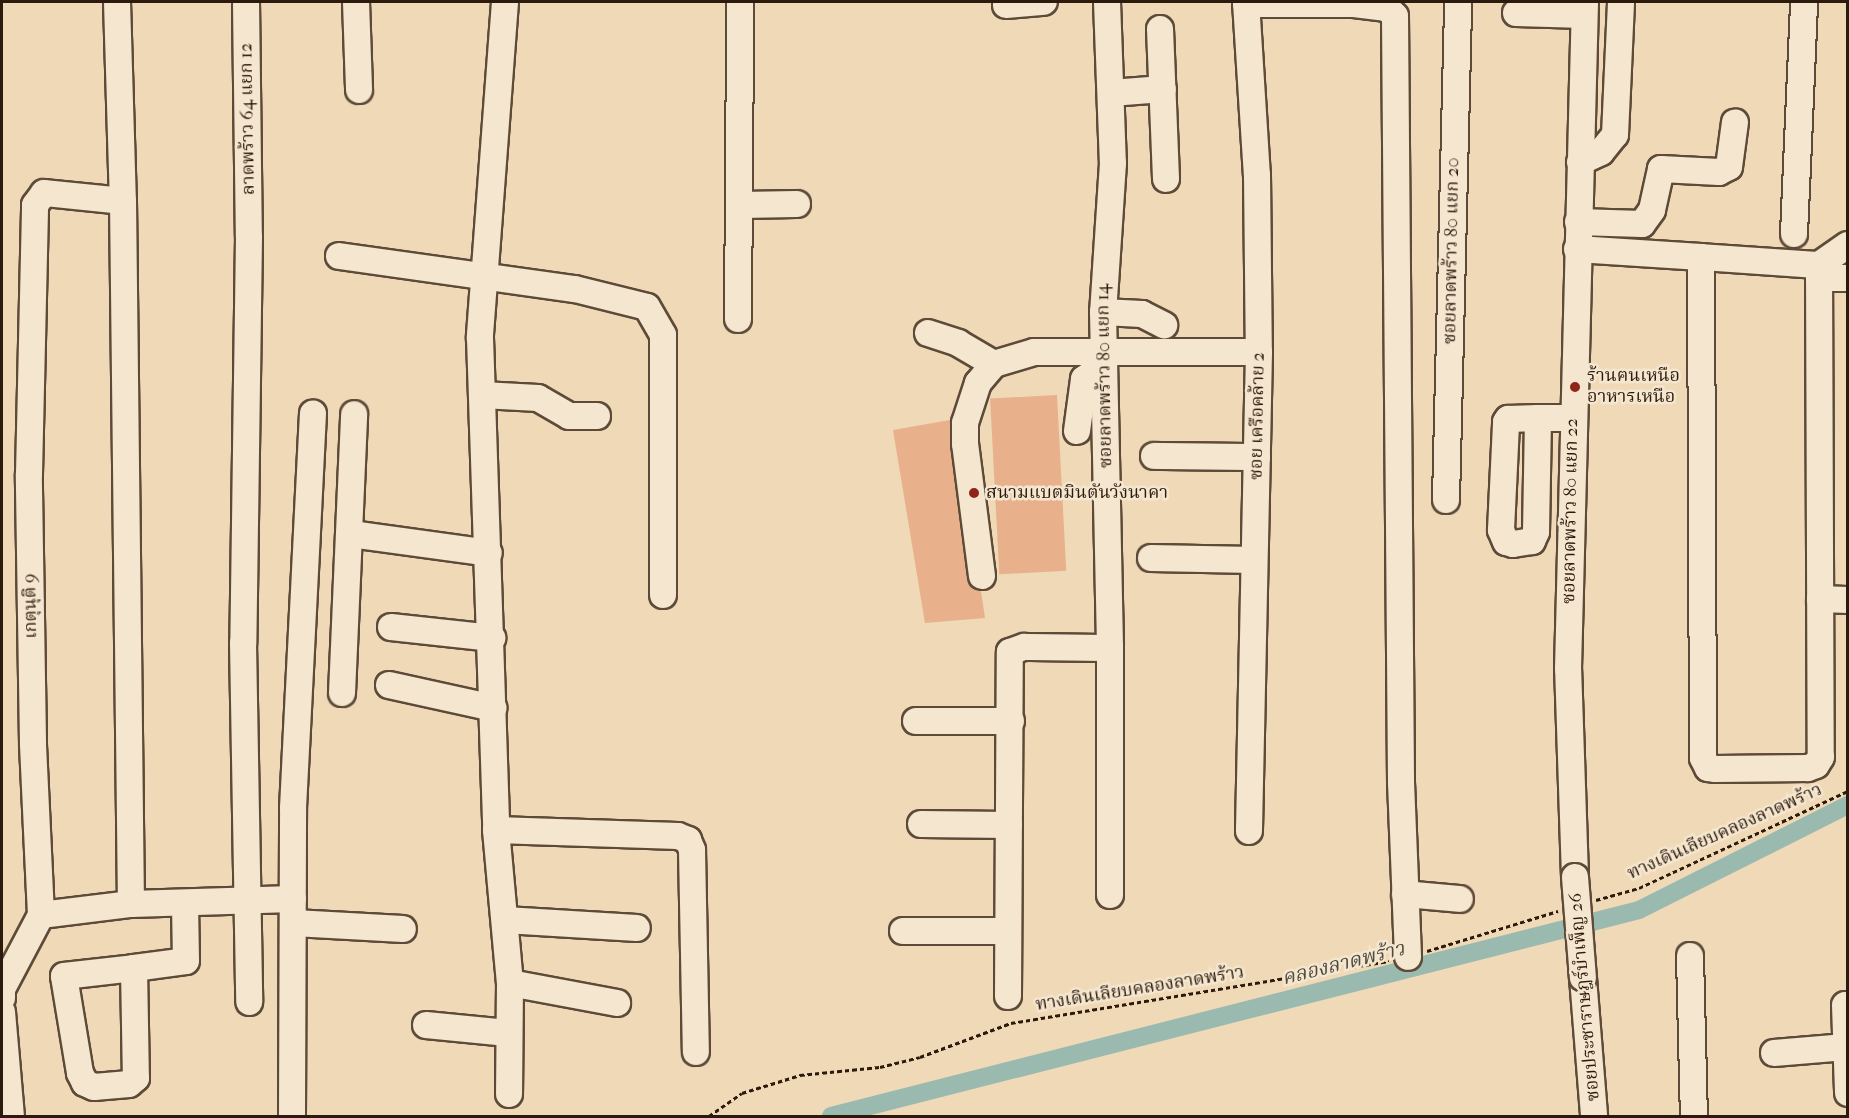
<!DOCTYPE html>
<meta charset="utf-8">
<style>
body{margin:0}
#map{position:relative;width:1849px;height:1118px;overflow:hidden;background:#f0d9b7;font-family:"IM FELL French Canon","Noto Serif Thai",serif}
div>[style]{position:absolute}
.canal>*{height:18px;margin:-9px;padding:0 9px;transform-origin:9px;border-radius:9px;background:#9abab0}
.building>*{inset:0;background:#e8b08b;transform-origin:0 0}
.path>*{height:3px;margin-top:-1.5px;transform-origin:0;background:repeating-linear-gradient(90deg,#2c1b0d 0 4.5px,transparent 0 7.5px)}
.roads{filter:drop-shadow(2px 0 #5d4a38) drop-shadow(-2px 0 #5d4a38) drop-shadow(0 2px #5d4a38) drop-shadow(0 -2px #5d4a38)}
.minor>*{height:26px;margin:-13px;padding:0 13px;transform-origin:13px;border-radius:13px;background:#f5e6d0}
.bridges{filter:drop-shadow(2px 0 #5d4a38) drop-shadow(-2px 0 #5d4a38) drop-shadow(0 2px #5d4a38) drop-shadow(0 -2px #5d4a38)}
.minor-bridge>*{height:26px;margin:-13px;padding:0 13px;transform-origin:13px;border-radius:13px;background:#f5e6d0}
.dots>*{width:16px;height:16px;translate:-50% -50%;box-sizing:border-box;border:3px solid #f5e6d0;border-radius:50%}
span{translate:-50% -50%;white-space:nowrap;text-align:center;line-height:1.15;-webkit-text-stroke:5px #f5e6d0;paint-order:stroke}
.street-label{font-size:18px;color:#2c1b0d}
.poi-label{font-size:18px;color:#2c1b0d}
.left{translate:0 -50%;text-align:left}
.water-label{font-size:20px;color:#4d4b3e;font-style:italic}
.frame{position:absolute;inset:0;border:3px solid #2c1b0d;pointer-events:none}
</style>
<div id="map">
<div class="canal">
<div style="left:831px;top:1116px;width:834px;rotate:-14.3deg"></div>
<div style="left:1639px;top:910px;width:234px;rotate:-26.7deg"></div>
</div>
<div class="building">
<div style="left:1057px;top:395px;width:176px;height:67px;rotate:87deg"></div>
<div style="clip-path:polygon(950px 420px,967px 578px,970px 586px,981px 591px,985px 618px,925px 623px,893px 430px)"></div>
</div>
<div class="path">
<div style="left:1596px;top:900px;width:45px;rotate:-15.6deg"></div>
<div style="left:1639px;top:888px;width:230px;rotate:-24.9deg"></div>
<div style="left:1427px;top:951px;width:137px;rotate:-17deg"></div>
<div style="left:709px;top:1116px;width:40px;rotate:-34.9deg"></div>
<div style="left:742px;top:1093px;width:61px;rotate:-17.2deg"></div>
<div style="left:800px;top:1075px;width:80px;rotate:-5.7deg"></div>
<div style="left:880px;top:1067px;width:41px;rotate:-14deg"></div>
<div style="left:920px;top:1057px;width:97px;rotate:-20.5deg"></div>
<div style="left:1011px;top:1023px;width:383px;rotate:-9.3deg"></div>
</div>
<div class="roads">
<div class="minor">
<div style="left:117px;top:2px;width:199px;rotate:88.3deg"></div>
<div style="left:123px;top:201px;width:703px;rotate:89.35deg"></div>
<div style="left:246px;top:2px;width:235px;rotate:89.3deg"></div>
<div style="left:249px;top:237px;width:406px;rotate:90.8deg"></div>
<div style="left:243px;top:643px;width:359px;rotate:89deg"></div>
<div style="left:356px;top:2px;width:88px;rotate:88deg"></div>
<div style="left:505px;top:2px;width:337px;rotate:94.3deg"></div>
<div style="left:480px;top:338px;width:492px;rotate:88.1deg"></div>
<div style="left:496px;top:830px;width:154px;rotate:84.8deg"></div>
<div style="left:510px;top:983px;width:111px;rotate:90.5deg"></div>
<div style="left:1107px;top:2px;width:161px;rotate:87.9deg"></div>
<div style="left:1113px;top:163px;width:149px;rotate:93.8deg"></div>
<div style="left:1103px;top:312px;width:336px;rotate:88.8deg"></div>
<div style="left:1110px;top:648px;width:247px;rotate:90deg"></div>
<div style="left:1246px;top:2px;width:173px;rotate:86.4deg"></div>
<div style="left:1257px;top:175px;width:177px;rotate:89.4deg"></div>
<div style="left:1259px;top:352px;width:479px;rotate:91.2deg"></div>
<div style="left:1246px;top:4px;width:108px"></div>
<div style="left:1354px;top:4px;width:33px;rotate:7deg"></div>
<div style="left:1387px;top:8px;width:11px;rotate:45deg"></div>
<div style="left:1395px;top:16px;width:766px;rotate:89.55deg"></div>
<div style="left:1401px;top:782px;width:175px;rotate:87.7deg"></div>
<div style="left:1006px;top:5px;width:38px;rotate:-5deg"></div>
<div style="left:1516px;top:13px;width:68px;rotate:1.7deg"></div>
<div style="left:1160px;top:29px;width:150px;rotate:87.7deg"></div>
<div style="left:1111px;top:93px;width:52px;rotate:-4.4deg"></div>
<div style="left:1580px;top:162px;width:23px;rotate:-25deg"></div>
<div style="left:1601px;top:152px;width:22px;rotate:-51deg"></div>
<div style="left:1615px;top:135px;width:133px;rotate:-87.4deg"></div>
<div style="left:740px;top:205px;width:57px;rotate:-1deg"></div>
<div style="left:1578px;top:222px;width:64px;rotate:1.8deg"></div>
<div style="left:1642px;top:224px;width:17px;rotate:-54deg"></div>
<div style="left:1652px;top:210px;width:42px;rotate:-77.6deg"></div>
<div style="left:1661px;top:169px;width:58px;rotate:3deg"></div>
<div style="left:1719px;top:172px;width:11px;rotate:-27deg"></div>
<div style="left:1729px;top:167px;width:45px;rotate:-82.4deg"></div>
<div style="left:1794px;top:234px;width:232px;rotate:-87.5deg"></div>
<div style="left:1577px;top:249px;width:124px;rotate:3.7deg"></div>
<div style="left:1701px;top:257px;width:118px;rotate:3.9deg"></div>
<div style="left:1819px;top:265px;width:492px;rotate:89.8deg"></div>
<div style="left:1821px;top:757px;width:9px;rotate:122deg"></div>
<div style="left:1816px;top:765px;width:9px;rotate:159deg"></div>
<div style="left:1808px;top:768px;width:93px;rotate:179.4deg"></div>
<div style="left:1715px;top:769px;width:7px;rotate:-172deg"></div>
<div style="left:1708px;top:768px;width:11px;rotate:-117deg"></div>
<div style="left:1703px;top:758px;width:501px;rotate:-90.23deg"></div>
<div style="left:339px;top:256px;width:238px;rotate:8deg"></div>
<div style="left:575px;top:289px;width:74px;rotate:14deg"></div>
<div style="left:647px;top:307px;width:32px;rotate:60deg"></div>
<div style="left:663px;top:335px;width:260px;rotate:90deg"></div>
<div style="left:1819px;top:265px;width:35px;rotate:-35deg"></div>
<div style="left:1819px;top:278px;width:29px"></div>
<div style="left:1103px;top:312px;width:39px;rotate:3deg"></div>
<div style="left:1142px;top:314px;width:25px;rotate:27deg"></div>
<div style="left:738px;top:319px;width:317px;rotate:-89.6deg"></div>
<div style="left:928px;top:333px;width:32px;rotate:18deg"></div>
<div style="left:958px;top:343px;width:42px;rotate:30.3deg"></div>
<div style="left:482px;top:395px;width:56px;rotate:3.1deg"></div>
<div style="left:538px;top:398px;width:36px;rotate:30deg"></div>
<div style="left:569px;top:416px;width:28px"></div>
<div style="left:1538px;top:418px;width:114px;rotate:91deg"></div>
<div style="left:1536px;top:532px;width:10px;rotate:114deg"></div>
<div style="left:1532px;top:541px;width:19px;rotate:171deg"></div>
<div style="left:1513px;top:544px;width:7px;rotate:-164deg"></div>
<div style="left:1506px;top:542px;width:13px;rotate:-113deg"></div>
<div style="left:1501px;top:530px;width:108px;rotate:-87.3deg"></div>
<div style="left:1506px;top:422px;width:4px;rotate:-56deg"></div>
<div style="left:1508px;top:419px;width:30px;rotate:-2deg"></div>
<div style="left:1538px;top:418px;width:35px"></div>
<div style="left:1077px;top:431px;width:52px;rotate:-82.3deg"></div>
<div style="left:1084px;top:379px;width:24px;rotate:-33deg"></div>
<div style="left:1154px;top:456px;width:103px;rotate:0.6deg"></div>
<div style="left:1446px;top:500px;width:498px;rotate:-88.6deg"></div>
<div style="left:351px;top:534px;width:139px;rotate:7.8deg"></div>
<div style="left:1151px;top:558px;width:103px;rotate:1.1deg"></div>
<div style="left:982px;top:576px;width:133px;rotate:-97.3deg"></div>
<div style="left:965px;top:444px;width:21px;rotate:-90deg"></div>
<div style="left:965px;top:423px;width:42px;rotate:-72deg"></div>
<div style="left:978px;top:383px;width:25px;rotate:-50deg"></div>
<div style="left:994px;top:364px;width:42px;rotate:-16.7deg"></div>
<div style="left:1034px;top:352px;width:225px"></div>
<div style="left:1820px;top:599px;width:28px;rotate:2deg"></div>
<div style="left:391px;top:627px;width:102px;rotate:6.2deg"></div>
<div style="left:389px;top:685px;width:107px;rotate:12.4deg"></div>
<div style="left:342px;top:693px;width:279px;rotate:-87.5deg"></div>
<div style="left:916px;top:721px;width:95px"></div>
<div style="left:921px;top:824px;width:88px;rotate:0.7deg"></div>
<div style="left:496px;top:830px;width:182px;rotate:1.9deg"></div>
<div style="left:678px;top:836px;width:11px;rotate:22deg"></div>
<div style="left:688px;top:840px;width:11px;rotate:68deg"></div>
<div style="left:692px;top:850px;width:202px;rotate:88.9deg"></div>
<div style="left:1575px;top:877px;width:208px;rotate:-91.9deg"></div>
<div style="left:1568px;top:669px;width:667px;rotate:-88.54deg"></div>
<div style="left:1405px;top:894px;width:55px;rotate:5.2deg"></div>
<div style="left:41px;top:915px;width:91px;rotate:-7deg"></div>
<div style="left:131px;top:904px;width:162px;rotate:-1.8deg"></div>
<div style="left:505px;top:920px;width:132px;rotate:3.5deg"></div>
<div style="left:294px;top:923px;width:109px;rotate:3.2deg"></div>
<div style="left:903px;top:931px;width:105px"></div>
<div style="left:1690px;top:956px;width:160px;rotate:88.6deg"></div>
<div style="left:134px;top:968px;width:110px;rotate:89deg"></div>
<div style="left:136px;top:1078px;width:9px;rotate:139deg"></div>
<div style="left:129px;top:1084px;width:35px;rotate:175deg"></div>
<div style="left:94px;top:1087px;width:10px;rotate:-156deg"></div>
<div style="left:85px;top:1083px;width:11px;rotate:-117deg"></div>
<div style="left:80px;top:1073px;width:98px;rotate:-99.4deg"></div>
<div style="left:64px;top:976px;width:70px;rotate:-6.5deg"></div>
<div style="left:134px;top:968px;width:52px;rotate:-7.7deg"></div>
<div style="left:186px;top:961px;width:58px;rotate:-91deg"></div>
<div style="left:1583px;top:978px;width:138px;rotate:85.4deg"></div>
<div style="left:510px;top:983px;width:109px;rotate:10.6deg"></div>
<div style="left:1008px;top:996px;width:344px;rotate:-89.7deg"></div>
<div style="left:1010px;top:652px;width:15px;rotate:-20deg"></div>
<div style="left:1024px;top:647px;width:86px;rotate:0.7deg"></div>
<div style="left:2px;top:998px;width:9px;rotate:-90deg"></div>
<div style="left:2px;top:989px;width:84px;rotate:-62.2deg"></div>
<div style="left:41px;top:915px;width:172px;rotate:-92.7deg"></div>
<div style="left:33px;top:743px;width:269px;rotate:-90.9deg"></div>
<div style="left:29px;top:474px;width:269px;rotate:-88.7deg"></div>
<div style="left:35px;top:205px;width:15px;rotate:-53deg"></div>
<div style="left:44px;top:193px;width:79px;rotate:5.8deg"></div>
<div style="left:1845px;top:1005px;width:88px;rotate:88deg"></div>
<div style="left:2px;top:1012px;width:104px;rotate:85.1deg"></div>
<div style="left:426px;top:1025px;width:82px;rotate:5.6deg"></div>
<div style="left:1774px;top:1053px;width:72px;rotate:-4.8deg"></div>
<div style="left:292px;top:1116px;width:308px;rotate:-89.8deg"></div>
<div style="left:293px;top:808px;width:395px;rotate:-87.1deg"></div>
</div>
</div>
<div class="bridges">
<div class="minor-bridge">
<div style="left:1575px;top:877px;width:101px;rotate:85.5deg"></div>
</div>
</div>
<div class="dots">
<div style="left:1575px;top:387px;background:#8f2418"></div>
<div style="left:974px;top:493px;background:#8f2418"></div>
</div>
<div class="street-label">
<span style="left:248px;top:119px;rotate:-91deg">ลาดพร้าว 64 แยก 12</span>
<span style="left:1452px;top:251px;rotate:-89deg">ซอยลาดพร้าว 80 แยก 20</span>
<span style="left:1105px;top:376px;rotate:-91deg">ซอยลาดพร้าว 80 แยก 14</span>
<span style="left:1258px;top:416px;rotate:-89deg">ซอย เครือคล้าย 2</span>
<span style="left:1571px;top:511px;rotate:-89deg">ซอยลาดพร้าว 80 แยก 22</span>
<span style="left:31px;top:606px;rotate:-91deg">เกตุนุติ 9</span>
<span style="left:1725px;top:832px;rotate:-24deg">ทางเดินเลียบคลองลาดพร้าว</span>
<span style="left:1140px;top:989px;rotate:-9deg">ทางเดินเลียบคลองลาดพร้าว</span>
<span style="left:1585px;top:997px;rotate:-95deg">ซอยประชาราษฎร์บำเพ็ญ 26</span>
</div>
<div class="poi-label">
<span class="left" style="left:1587px;top:387px">ร้านฅนเหนือ<br>อาหารเหนือ</span>
<span class="left" style="left:986px;top:493px">สนามแบตมินตันวังนาคา</span>
</div>
<div class="water-label">
<span style="left:1343px;top:963px;rotate:-14deg">คลองลาดพร้าว</span>
</div>
<div class="frame"></div>
</div>
